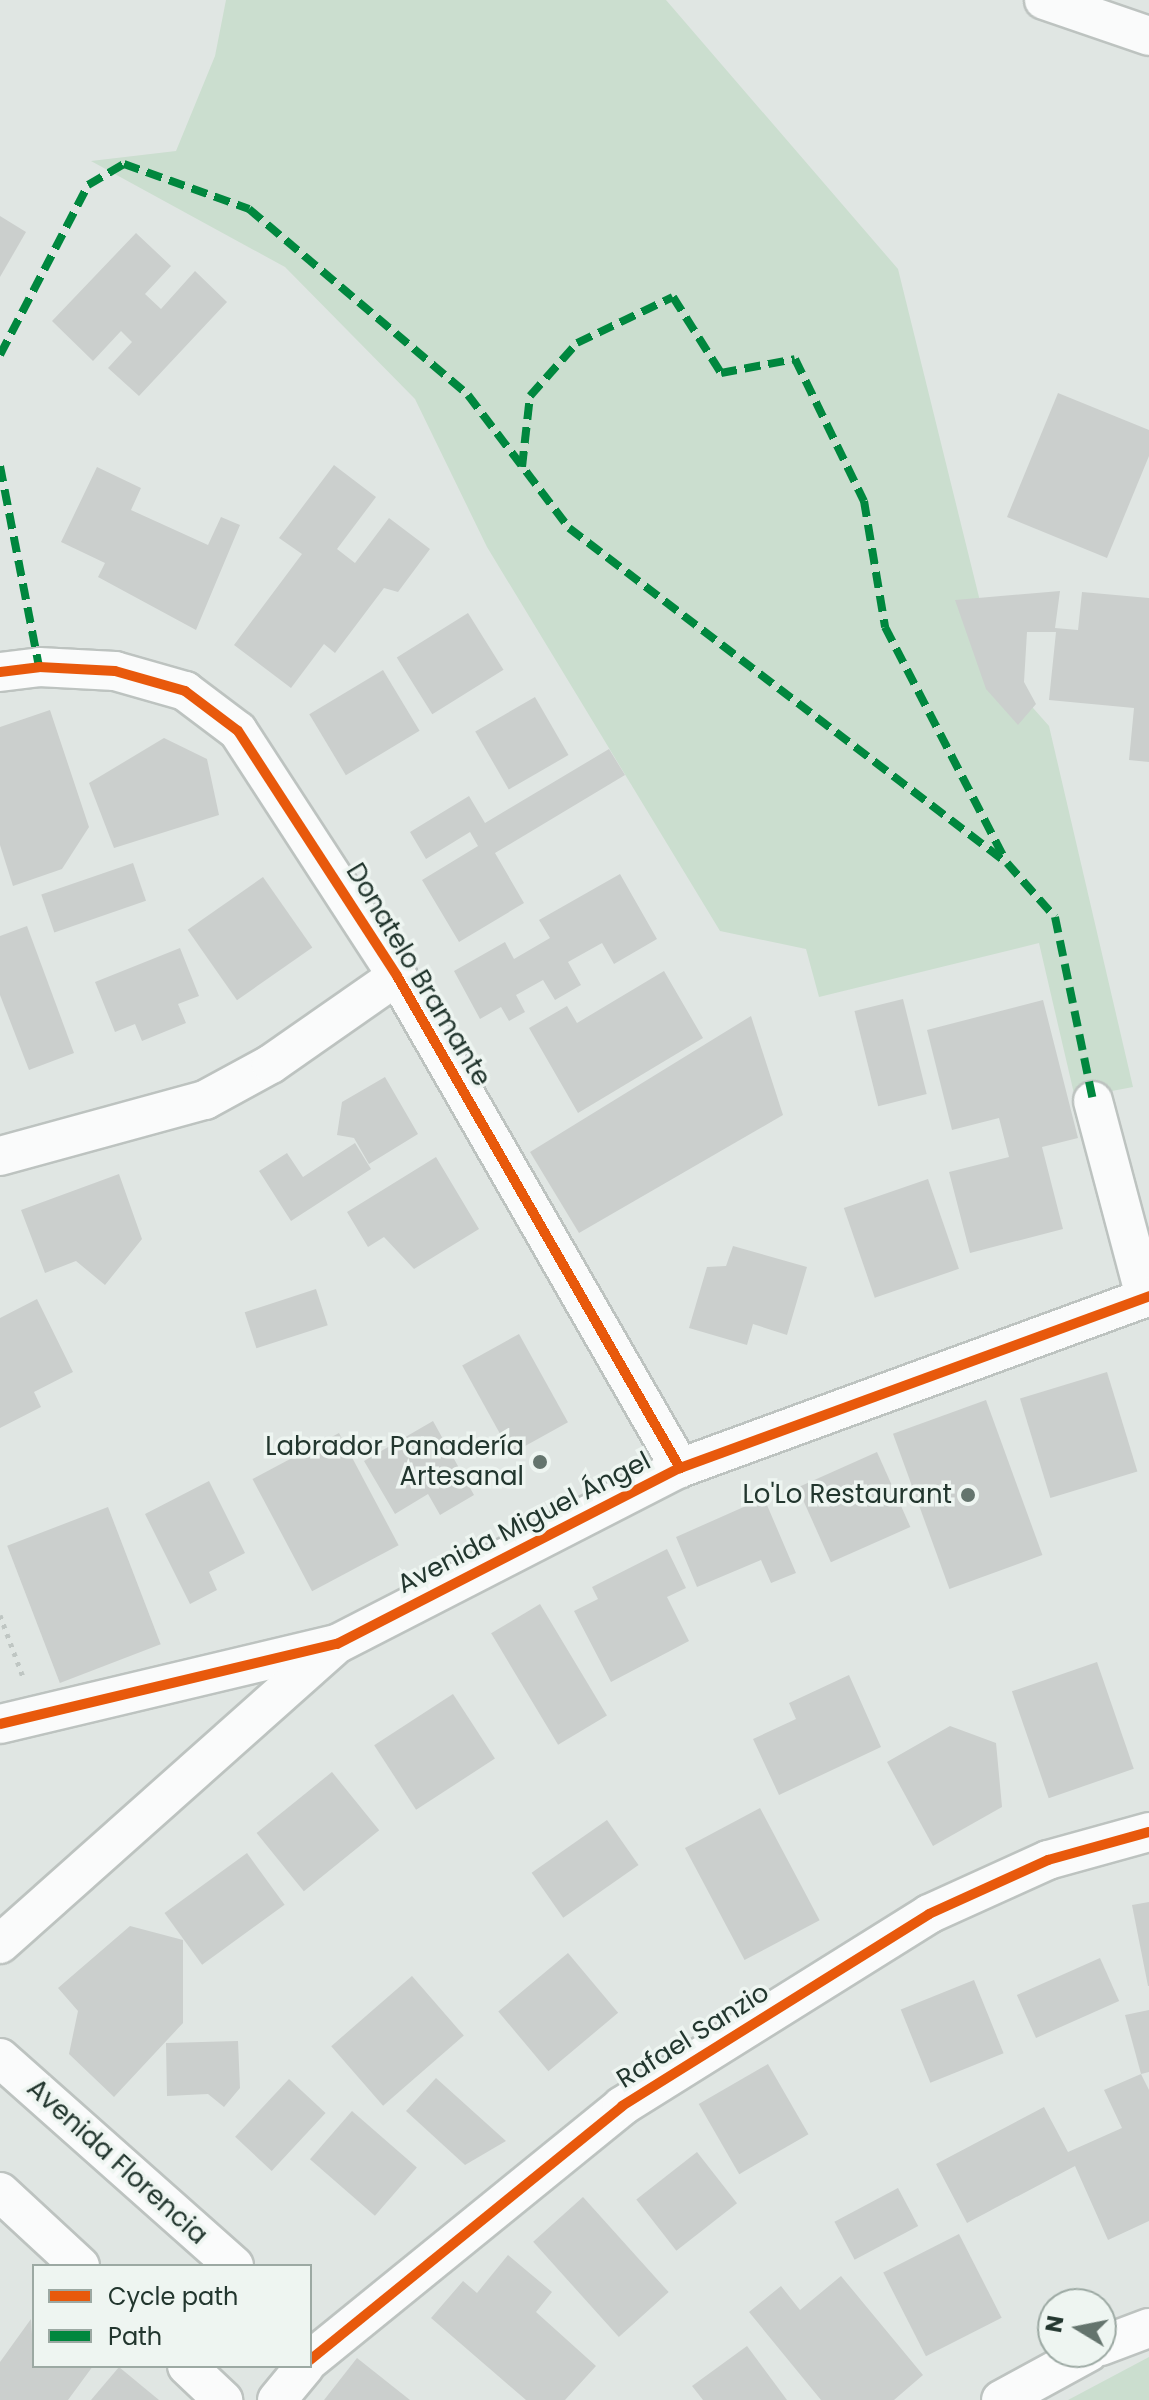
<!DOCTYPE html>
<meta charset="utf-8">
<style>
body{margin:0}
#map{position:relative;width:1149px;height:2400px;overflow:hidden;background:#e0e6e3;font-family:Poppins,sans-serif}
div>[style]{position:absolute}
.green>*{inset:0;background:#cbdecf}
.building>*{inset:0;background:#cbcfcd;transform-origin:0 0}
.path>*{height:5px;margin-top:-2.5px;transform-origin:0;background:repeating-linear-gradient(90deg,#bfc6c3 0 4px,transparent 0 10px)}
.roads{filter:drop-shadow(2px 0 #bdc3c0) drop-shadow(-2px 0 #bdc3c0) drop-shadow(0 2px #bdc3c0) drop-shadow(0 -2px #bdc3c0)}
.street>*{height:38px;margin:-19px;padding:0 19px;transform-origin:19px;border-radius:19px;background:#fafbfb}
.quiet>*{height:8px;margin-top:-4px;transform-origin:0;background:repeating-linear-gradient(90deg,#00873e 0 16px,transparent 0 24px)}
.cycleway>*{height:10px;margin:-5px;padding:0 5px;transform-origin:5px;border-radius:5px;background:#e8590c}
.dots>*{width:22px;height:22px;translate:-50% -50%;box-sizing:border-box;border:4px solid #eef5f1;border-radius:50%}
span{translate:-50% -50%;white-space:nowrap;text-align:center;line-height:1.15;-webkit-text-stroke:7px #eef5f1;paint-order:stroke}
.street-label{font-size:26px;color:#22362e}
.poi-label{font-size:26px;color:#22362e}
.right{translate:-100% -50%;text-align:right}
.legend{position:absolute;left:32px;top:2264px;width:280px;height:104px;box-sizing:border-box;background:#eef5f1;border:2px solid #9ca9a3;margin:0;padding:10px 14px;list-style:none;font-size:24px;color:#22362e}
.legend li{display:flex;align-items:center;gap:16px;height:40px}
.legend b{width:40px;border:2px solid #9ca9a3}
.north{position:absolute;left:1037px;top:2288px;width:80px;height:80px;box-sizing:border-box;background:#eef5f1;border:2px solid #9ca9a3;border-radius:50%;rotate:280deg;font-size:22px;font-weight:700;line-height:32px;text-align:center;color:#22362e}
.north::after{content:'';display:block;margin:auto;width:28px;height:36px;background:#64746d;clip-path:polygon(50% 0,100% 100%,50% 72%,0 100%)}
</style>
<div id="map">
<div class="green">
<div style="clip-path:polygon(226px 0,666px 0,898px 269px,996px 666px,1049px 726px,1133px 1087px,1075px 1098px,1039px 943px,819px 997px,806px 949px,720px 931px,487px 547px,415px 399px,285px 267px,91px 161px,176px 151px,215px 56px)"></div>
<div style="clip-path:polygon(1149px 2357px,1149px 2400px,1068px 2400px)"></div>
</div>
<div class="building">
<div style="clip-path:polygon(0 216px,26px 232px,0 277px)"></div>
<div style="clip-path:polygon(136px 233px,171px 266px,145px 294px,161px 309px,195px 271px,227px 302px,139px 396px,108px 368px,132px 342px,121px 331px,93px 361px,52px 321px)"></div>
<div style="clip-path:polygon(1058px 393px,1149px 430px,1149px 456px,1107px 558px,1007px 517px)"></div>
<div style="clip-path:polygon(334px 465px,376px 497px,337px 549px,355px 563px,389px 518px,430px 549px,398px 592px,384px 588px,335px 653px,324px 644px,291px 688px,234px 645px,302px 554px,279px 538px)"></div>
<div style="clip-path:polygon(97px 467px,141px 488px,131px 510px,208px 545px,221px 517px,240px 525px,196px 630px,98px 577px,105px 563px,61px 542px)"></div>
<div style="clip-path:polygon(1060px 591px,1055px 628px,1078px 630px,1082px 592px,1149px 598px,1149px 762px,1129px 760px,1134px 708px,1049px 700px,1056px 632px,1027px 632px,1024px 682px,1036px 704px,1018px 725px,986px 689px,955px 600px)"></div>
<div style="left:468px;top:613px;width:67px;height:84px;rotate:58deg"></div>
<div style="left:383px;top:670px;width:71px;height:86px;rotate:59deg"></div>
<div style="left:535px;top:697px;width:67px;height:69px;rotate:60deg"></div>
<div style="clip-path:polygon(50px 710px,89px 827px,62px 869px,13px 886px,0 845px,0 727px)"></div>
<div style="clip-path:polygon(164px 738px,207px 759px,219px 815px,114px 848px,89px 783px)"></div>
<div style="clip-path:polygon(609px 749px,625px 775px,495px 853px,524px 903px,459px 942px,422px 880px,478px 846px,470px 832px,426px 859px,410px 832px,469px 796px,485px 823px)"></div>
<div style="left:133px;top:863px;width:40px;height:97px;rotate:71deg"></div>
<div style="clip-path:polygon(620px 874px,657px 939px,614px 964px,602px 943px,568px 962px,581px 985px,555px 1000px,543px 980px,516px 995px,525px 1012px,509px 1021px,501px 1007px,480px 1019px,454px 971px,505px 942px,514px 959px,550px 938px,539px 920px)"></div>
<div style="left:263px;top:877px;width:86px;height:92px;rotate:55deg"></div>
<div style="clip-path:polygon(27px 926px,74px 1053px,29px 1070px,0 995px,0 936px)"></div>
<div style="clip-path:polygon(180px 948px,199px 996px,178px 1004px,186px 1023px,142px 1041px,135px 1024px,115px 1032px,95px 982px)"></div>
<div style="clip-path:polygon(664px 971px,703px 1038px,578px 1113px,529px 1028px,567px 1006px,577px 1023px)"></div>
<div style="left:903px;top:999px;width:98px;height:50px;rotate:76deg"></div>
<div style="clip-path:polygon(1043px 1000px,1078px 1138px,1042px 1147px,1063px 1229px,970px 1253px,949px 1172px,1009px 1157px,999px 1118px,952px 1130px,927px 1030px)"></div>
<div style="clip-path:polygon(751px 1016px,783px 1115px,579px 1233px,530px 1152px)"></div>
<div style="clip-path:polygon(385px 1077px,418px 1134px,369px 1164px,354px 1138px,337px 1135px,342px 1102px)"></div>
<div style="clip-path:polygon(355px 1143px,371px 1169px,291px 1221px,259px 1171px,287px 1153px,303px 1177px)"></div>
<div style="clip-path:polygon(436px 1157px,479px 1229px,414px 1269px,384px 1237px,368px 1247px,347px 1212px)"></div>
<div style="clip-path:polygon(119px 1174px,142px 1239px,105px 1285px,76px 1261px,45px 1273px,21px 1210px)"></div>
<div style="left:928px;top:1179px;width:95px;height:89px;rotate:71deg"></div>
<div style="clip-path:polygon(733px 1246px,807px 1267px,787px 1335px,753px 1324px,747px 1345px,689px 1328px,707px 1267px,726px 1266px)"></div>
<div style="left:316px;top:1289px;width:38px;height:75px;rotate:72deg"></div>
<div style="clip-path:polygon(37px 1299px,73px 1372px,34px 1392px,41px 1407px,0 1428px,0 1318px)"></div>
<div style="left:519px;top:1334px;width:101px;height:65px;rotate:61deg"></div>
<div style="left:1107px;top:1372px;width:104px;height:91px;rotate:73deg"></div>
<div style="left:986px;top:1400px;width:165px;height:99px;rotate:70deg"></div>
<div style="clip-path:polygon(433px 1421px,474px 1495px,440px 1515px,428px 1494px,395px 1514px,364px 1461px)"></div>
<div style="left:339px;top:1433px;width:127px;height:98px;rotate:62deg"></div>
<div style="left:877px;top:1452px;width:82px;height:87px;rotate:66deg"></div>
<div style="clip-path:polygon(209px 1481px,245px 1553px,209px 1572px,217px 1590px,190px 1604px,145px 1514px)"></div>
<div style="clip-path:polygon(764px 1498px,796px 1573px,771px 1583px,761px 1560px,697px 1587px,676px 1537px)"></div>
<div style="left:108px;top:1507px;width:147px;height:108px;rotate:69deg"></div>
<div style="clip-path:polygon(667px 1549px,686px 1588px,667px 1597px,689px 1641px,611px 1682px,574px 1611px,598px 1599px,592px 1587px)"></div>
<div style="left:540px;top:1604px;width:130px;height:57px;rotate:59deg"></div>
<div style="left:1097px;top:1662px;width:113px;height:90px;rotate:71deg"></div>
<div style="clip-path:polygon(849px 1675px,881px 1747px,779px 1795px,753px 1739px,796px 1719px,789px 1703px)"></div>
<div style="left:453px;top:1694px;width:77px;height:94px;rotate:57deg"></div>
<div style="clip-path:polygon(950px 1726px,996px 1743px,1002px 1807px,933px 1846px,887px 1762px)"></div>
<div style="left:332px;top:1772px;width:75px;height:97px;rotate:51deg"></div>
<div style="left:760px;top:1808px;width:127px;height:85px;rotate:62deg"></div>
<div style="left:607px;top:1820px;width:55px;height:92px;rotate:55deg"></div>
<div style="left:247px;top:1853px;width:64px;height:102px;rotate:54deg"></div>
<div style="clip-path:polygon(1149px 1902px,1149px 1986px,1148px 1986px,1132px 1905px)"></div>
<div style="clip-path:polygon(130px 1926px,183px 1940px,183px 2023px,114px 2097px,69px 2054px,78px 2011px,58px 1988px)"></div>
<div style="left:568px;top:1953px;width:78px;height:91px;rotate:50deg"></div>
<div style="left:1100px;top:1958px;width:47px;height:91px;rotate:66deg"></div>
<div style="left:412px;top:1976px;width:79px;height:107px;rotate:49deg"></div>
<div style="left:974px;top:1980px;width:79px;height:79px;rotate:68deg"></div>
<div style="clip-path:polygon(1149px 2010px,1149px 2072px,1141px 2074px,1125px 2015px)"></div>
<div style="clip-path:polygon(238px 2041px,240px 2088px,224px 2107px,208px 2094px,167px 2096px,166px 2043px)"></div>
<div style="left:768px;top:2064px;width:81px;height:80px;rotate:60deg"></div>
<div style="clip-path:polygon(1141px 2074px,1149px 2090px,1149px 2221px,1108px 2240px,1075px 2166px,967px 2223px,936px 2164px,1044px 2107px,1068px 2152px,1122px 2128px,1104px 2090px)"></div>
<div style="clip-path:polygon(436px 2078px,506px 2141px,465px 2165px,406px 2111px)"></div>
<div style="left:289px;top:2079px;width:50px;height:79px;rotate:43deg"></div>
<div style="left:352px;top:2111px;width:86px;height:64px;rotate:41deg"></div>
<div style="left:697px;top:2152px;width:65px;height:77px;rotate:52deg"></div>
<div style="left:898px;top:2188px;width:43px;height:72px;rotate:62deg"></div>
<div style="left:583px;top:2197px;width:128px;height:67px;rotate:48deg"></div>
<div style="left:959px;top:2234px;width:94px;height:85px;rotate:63deg"></div>
<div style="clip-path:polygon(508px 2255px,552px 2292px,536px 2312px,596px 2366px,565px 2400px,526px 2400px,431px 2318px,463px 2281px,477px 2293px)"></div>
<div style="clip-path:polygon(841px 2276px,923px 2375px,894px 2400px,821px 2400px,749px 2312px,781px 2286px,800px 2310px)"></div>
<div style="clip-path:polygon(31px 2319px,34px 2366px,93px 2366px,68px 2400px,0 2400px,0 2362px)"></div>
<div style="clip-path:polygon(747px 2346px,787px 2400px,703px 2400px,692px 2386px)"></div>
<div style="clip-path:polygon(357px 2358px,410px 2400px,324px 2400px)"></div>
<div style="clip-path:polygon(119px 2367px,159px 2400px,91px 2400px)"></div>
</div>
<div class="path">
<div style="left:0;top:1615px;width:66px;rotate:69.6deg"></div>
</div>
<div class="roads">
<div class="street">
<div style="left:1044px;top:0;width:111px;rotate:18.9deg"></div>
<div style="left:0;top:672px;width:39px;rotate:-7deg"></div>
<div style="left:39px;top:667px;width:76px;rotate:3deg"></div>
<div style="left:115px;top:671px;width:73px;rotate:15.9deg"></div>
<div style="left:185px;top:691px;width:66px;rotate:37deg"></div>
<div style="left:238px;top:731px;width:292px;rotate:57deg"></div>
<div style="left:397px;top:976px;width:568px;rotate:60.09deg"></div>
<div style="left:1093px;top:1101px;width:203px;rotate:75.1deg"></div>
<div style="left:0;top:1156px;width:213px;rotate:-15.3deg"></div>
<div style="left:205px;top:1100px;width:75px;rotate:-28.6deg"></div>
<div style="left:271px;top:1064px;width:154px;rotate:-34.9deg"></div>
<div style="left:0;top:1724px;width:346px;rotate:-13.4deg"></div>
<div style="left:337px;top:1644px;width:386px;rotate:-27.2deg"></div>
<div style="left:680px;top:1468px;width:500px;rotate:-20.1deg"></div>
<div style="left:0;top:1944px;width:445px;rotate:-41.7deg"></div>
<div style="left:0;top:2058px;width:313px;rotate:41.6deg"></div>
<div style="left:0;top:2192px;width:109px;rotate:42.8deg"></div>
<div style="left:1101px;top:2346px;width:51px;rotate:-20.6deg"></div>
<div style="left:310px;top:2360px;width:402px;rotate:-39.1deg"></div>
<div style="left:622px;top:2106px;width:362px;rotate:-32deg"></div>
<div style="left:929px;top:1914px;width:131px;rotate:-24.4deg"></div>
<div style="left:1048px;top:1860px;width:105px;rotate:-15.5deg"></div>
<div style="left:187px;top:2366px;width:50px;rotate:43.4deg"></div>
<div style="left:277px;top:2400px;width:44px;rotate:-50.5deg"></div>
<div style="left:1001px;top:2400px;width:100px;rotate:-28.6deg"></div>
</div>
</div>
<div class="quiet">
<div style="left:0;top:355px;width:191px;rotate:-62.6deg"></div>
<div style="left:88px;top:185px;width:42px;rotate:-30.3deg"></div>
<div style="left:124px;top:164px;width:133px;rotate:19.8deg"></div>
<div style="left:249px;top:209px;width:287px;rotate:40.3deg"></div>
<div style="left:468px;top:395px;width:167px;rotate:52.8deg"></div>
<div style="left:569px;top:528px;width:551px;rotate:37.41deg"></div>
<div style="left:1007px;top:863px;width:72px;rotate:48.4deg"></div>
<div style="left:1055px;top:917px;width:188px;rotate:78.3deg"></div>
<div style="left:0;top:466px;width:205px;rotate:79deg"></div>
<div style="left:522px;top:467px;width:71px;rotate:-83.6deg"></div>
<div style="left:530px;top:396px;width:71px;rotate:-48.4deg"></div>
<div style="left:577px;top:343px;width:106px;rotate:-25.6deg"></div>
<div style="left:673px;top:297px;width:90px;rotate:57.7deg"></div>
<div style="left:721px;top:373px;width:75px;rotate:-10.7deg"></div>
<div style="left:795px;top:359px;width:158px;rotate:64.1deg"></div>
<div style="left:864px;top:501px;width:128px;rotate:80.5deg"></div>
<div style="left:885px;top:627px;width:261px;rotate:62.7deg"></div>
</div>
<div class="cycleway">
<div style="left:0;top:672px;width:39px;rotate:-7deg"></div>
<div style="left:39px;top:667px;width:76px;rotate:3deg"></div>
<div style="left:115px;top:671px;width:73px;rotate:15.9deg"></div>
<div style="left:185px;top:691px;width:66px;rotate:37deg"></div>
<div style="left:238px;top:731px;width:292px;rotate:57deg"></div>
<div style="left:397px;top:976px;width:568px;rotate:60.09deg"></div>
<div style="left:0;top:1724px;width:346px;rotate:-13.4deg"></div>
<div style="left:337px;top:1644px;width:386px;rotate:-27.2deg"></div>
<div style="left:680px;top:1468px;width:500px;rotate:-20.1deg"></div>
<div style="left:310px;top:2360px;width:402px;rotate:-39.1deg"></div>
<div style="left:622px;top:2106px;width:362px;rotate:-32deg"></div>
<div style="left:929px;top:1914px;width:131px;rotate:-24.4deg"></div>
<div style="left:1048px;top:1860px;width:105px;rotate:-15.5deg"></div>
</div>
<div class="dots">
<div style="left:540px;top:1462px;background:#64746d"></div>
<div style="left:968px;top:1495px;background:#64746d"></div>
</div>
<div class="street-label">
<span style="left:418px;top:975px;rotate:59deg">Donatelo Bramante</span>
<span style="left:524px;top:1523px;rotate:-27deg">Avenida Miguel Ángel</span>
<span style="left:693px;top:2036px;rotate:-32deg">Rafael Sanzio</span>
<span style="left:117px;top:2162px;rotate:42deg">Avenida Florencia</span>
</div>
<div class="poi-label">
<span class="right" style="left:524px;top:1462px">Labrador Panadería<br>Artesanal</span>
<span class="right" style="left:952px;top:1495px">Lo'Lo Restaurant</span>
</div>
<ul class="legend">
<li><b style="height:10px;background:#e8590c"></b>Cycle path</li>
<li><b style="height:10px;background:#00873e"></b>Path</li>
</ul>
<div class="north">N</div>
</div>
